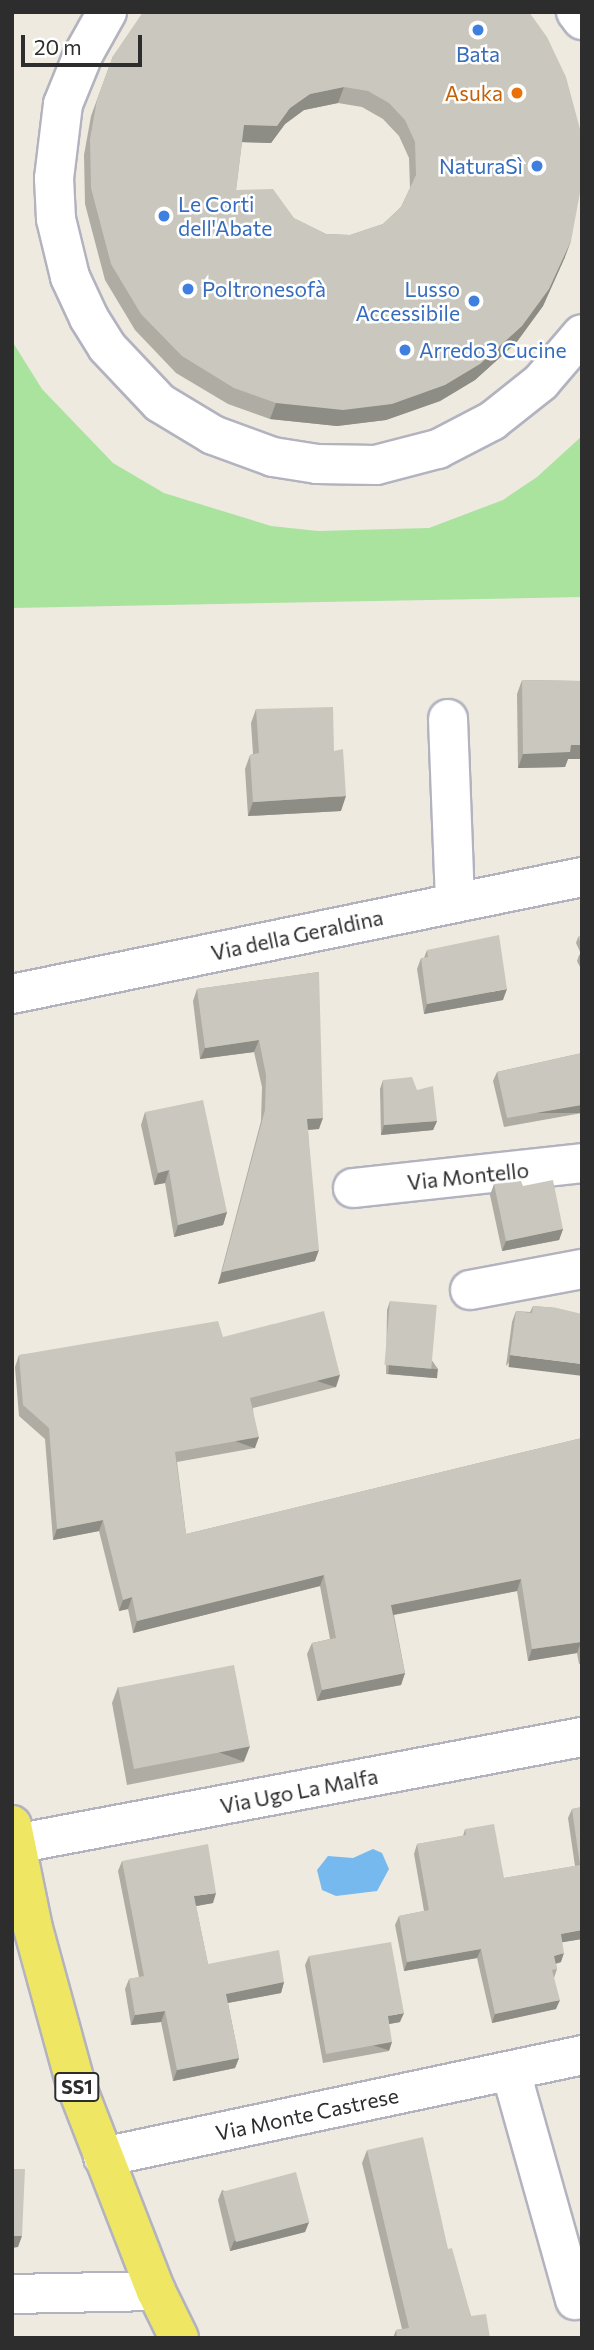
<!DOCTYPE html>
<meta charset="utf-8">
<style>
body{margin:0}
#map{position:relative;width:594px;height:2350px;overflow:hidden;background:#eeeae0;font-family:Commissioner,sans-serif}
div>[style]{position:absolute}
.green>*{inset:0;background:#a9e39e}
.water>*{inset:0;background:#76b9ee}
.roads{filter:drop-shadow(2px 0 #b3b3c0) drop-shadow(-2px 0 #b3b3c0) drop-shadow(0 2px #b3b3c0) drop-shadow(0 -2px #b3b3c0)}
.minor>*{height:38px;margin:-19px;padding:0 19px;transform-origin:19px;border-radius:19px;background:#fff}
.major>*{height:38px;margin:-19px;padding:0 19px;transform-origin:19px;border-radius:19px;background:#efe764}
.wall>*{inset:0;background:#aeaca3}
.shaded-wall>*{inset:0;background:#8d8c85;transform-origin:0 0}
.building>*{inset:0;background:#cac8be;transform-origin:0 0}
.dots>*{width:19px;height:19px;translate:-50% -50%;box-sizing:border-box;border:4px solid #fff;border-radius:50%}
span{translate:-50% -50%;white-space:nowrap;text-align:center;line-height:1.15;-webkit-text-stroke:5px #fff;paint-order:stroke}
.shield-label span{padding:2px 5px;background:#fff;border:2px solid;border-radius:5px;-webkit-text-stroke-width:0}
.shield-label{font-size:19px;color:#2d2d2d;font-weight:700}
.shop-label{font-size:21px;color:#366cbe}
.right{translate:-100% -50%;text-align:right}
.left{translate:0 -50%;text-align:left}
.food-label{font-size:21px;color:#c56008}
.street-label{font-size:21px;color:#2d2d2d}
.frame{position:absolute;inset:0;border:14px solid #2d2d2d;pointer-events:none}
.scale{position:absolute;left:21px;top:35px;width:121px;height:32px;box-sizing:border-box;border:4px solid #2d2d2d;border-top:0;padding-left:9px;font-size:21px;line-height:24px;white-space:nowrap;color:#2d2d2d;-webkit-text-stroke:5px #fff;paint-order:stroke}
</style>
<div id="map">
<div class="green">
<div style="clip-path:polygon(12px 341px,42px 389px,113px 463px,164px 493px,271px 526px,318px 531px,429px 528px,503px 500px,537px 477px,582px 436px,582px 597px,12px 608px)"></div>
</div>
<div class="water">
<div style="clip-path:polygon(373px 1849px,382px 1853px,389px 1869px,377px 1891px,336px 1896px,322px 1890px,317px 1870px,328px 1856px,353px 1858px)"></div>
</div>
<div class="roads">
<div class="minor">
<div style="left:107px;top:12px;width:49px;rotate:119.2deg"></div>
<div style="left:83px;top:55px;width:53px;rotate:112.2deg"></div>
<div style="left:63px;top:104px;width:75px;rotate:96.9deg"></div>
<div style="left:54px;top:178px;width:41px;rotate:87.2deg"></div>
<div style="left:56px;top:219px;width:60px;rotate:76.4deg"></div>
<div style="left:70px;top:277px;width:45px;rotate:65.1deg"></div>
<div style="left:89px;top:318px;width:34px;rotate:58deg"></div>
<div style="left:107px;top:347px;width:77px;rotate:46.6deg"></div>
<div style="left:160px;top:403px;width:62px;rotate:31.1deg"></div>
<div style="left:213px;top:435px;width:64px;rotate:20.1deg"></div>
<div style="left:273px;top:457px;width:45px;rotate:9deg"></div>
<div style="left:317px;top:464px;width:59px;rotate:1deg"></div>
<div style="left:376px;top:465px;width:64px;rotate:-14.5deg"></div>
<div style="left:438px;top:449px;width:61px;rotate:-27.4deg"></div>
<div style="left:492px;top:421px;width:63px;rotate:-38.5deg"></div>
<div style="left:541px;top:382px;width:63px;rotate:-49.5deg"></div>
<div style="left:576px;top:12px;width:10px;rotate:53deg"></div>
<div style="left:448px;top:719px;width:184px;rotate:87.8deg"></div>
<div style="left:12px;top:994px;width:582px;rotate:-11.6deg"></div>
<div style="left:353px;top:1188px;width:230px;rotate:-6.2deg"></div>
<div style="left:470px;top:1290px;width:114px;rotate:-10.6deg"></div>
<div style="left:15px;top:1844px;width:577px;rotate:-10.69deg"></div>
<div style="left:511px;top:2072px;width:237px;rotate:74.3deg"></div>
<div style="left:103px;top:2157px;width:490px;rotate:-12deg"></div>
<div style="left:12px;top:2294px;width:144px;rotate:-1.2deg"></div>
</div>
<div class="major">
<div style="left:12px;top:1825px;width:105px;rotate:78.5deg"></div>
<div style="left:33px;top:1928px;width:163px;rotate:74.7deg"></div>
<div style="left:76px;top:2085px;width:221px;rotate:68.8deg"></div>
<div style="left:156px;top:2291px;width:52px;rotate:63.9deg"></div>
</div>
</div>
<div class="wall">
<div style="clip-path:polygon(evenodd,529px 12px,565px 257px,543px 306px,516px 343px,475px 380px,440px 401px,386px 420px,337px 426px,270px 419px,228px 404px,176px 373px,135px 330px,105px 280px,85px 204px,84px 155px,91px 116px,113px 56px,529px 12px,338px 103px,362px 107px,383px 119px,399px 136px,409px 158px,410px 188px,401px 207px,383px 224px,350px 235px,326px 234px,236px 190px,242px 142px,271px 143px,285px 124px,304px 110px,338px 103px)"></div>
<div style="clip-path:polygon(522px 680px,582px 681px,582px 759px,568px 759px,565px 767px,518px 768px,517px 694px)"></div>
<div style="clip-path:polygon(256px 709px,334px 751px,341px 811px,248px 816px,245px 769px,250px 755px,253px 754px,251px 723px)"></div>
<div style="clip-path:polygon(582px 935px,582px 971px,577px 961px,579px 955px,581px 954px,576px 943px,578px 937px)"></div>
<div style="clip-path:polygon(427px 950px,503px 1000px,424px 1014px,417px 969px,421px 958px,424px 958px)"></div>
<div style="clip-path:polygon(319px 972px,319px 1129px,308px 1130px,315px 1261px,218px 1284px,261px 1121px,262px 1087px,254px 1052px,200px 1059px,193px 1001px,197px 989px)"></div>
<div style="clip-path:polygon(582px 1053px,582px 1113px,504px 1127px,493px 1081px,497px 1072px)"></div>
<div style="clip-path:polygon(383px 1080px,417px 1090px,437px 1121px,433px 1130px,381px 1135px,380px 1089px)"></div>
<div style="clip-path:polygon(145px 1112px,227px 1212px,223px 1225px,174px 1237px,165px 1183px,154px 1185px,141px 1125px)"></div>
<div style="clip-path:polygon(494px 1184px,523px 1186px,563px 1229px,559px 1240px,502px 1251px,490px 1195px)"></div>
<div style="clip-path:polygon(390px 1301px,438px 1369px,435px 1378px,386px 1374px,387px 1310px)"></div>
<div style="clip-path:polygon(533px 1306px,557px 1308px,506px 1366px,512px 1322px,516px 1311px,530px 1312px)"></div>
<div style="clip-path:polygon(223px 1337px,336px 1387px,253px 1408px,255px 1448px,177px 1462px,186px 1534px,582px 1438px,582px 1663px,579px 1664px,577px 1653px,528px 1661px,517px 1591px,394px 1615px,405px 1673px,401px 1685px,317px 1701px,307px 1654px,312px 1643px,330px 1639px,320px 1586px,133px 1633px,128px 1609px,119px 1611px,99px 1531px,53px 1540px,45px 1439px,19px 1416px,15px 1367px,19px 1355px)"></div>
<div style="clip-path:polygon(118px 1687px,244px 1762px,127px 1785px,112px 1703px)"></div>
<div style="clip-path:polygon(582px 1807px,582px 1939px,562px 1942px,561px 1962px,556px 1964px,557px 1969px,554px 1978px,556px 2009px,492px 2023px,477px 1958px,404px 1971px,395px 1925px,399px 1916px,424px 1911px,414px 1854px,417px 1844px,463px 1836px,465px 1829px,504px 1878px,575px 1866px,568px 1818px,572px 1809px)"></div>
<div style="clip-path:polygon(122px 1861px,213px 1903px,196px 1906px,208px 1964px,284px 1982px,281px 1993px,228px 2003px,239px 2058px,235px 2068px,173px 2081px,161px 2022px,131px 2025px,125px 1989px,129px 1979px,139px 1977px,118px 1871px)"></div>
<div style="clip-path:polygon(309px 1956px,400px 2022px,389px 2024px,389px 2051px,323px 2063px,305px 1965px)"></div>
<div style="clip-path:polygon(367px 2150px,448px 2249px,471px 2316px,490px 2338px,393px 2338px,396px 2330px,402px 2329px,362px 2163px)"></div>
<div style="clip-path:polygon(222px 2190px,309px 2222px,305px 2232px,230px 2251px,218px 2200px)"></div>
</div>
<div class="shaded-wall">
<div style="clip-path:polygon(344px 87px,338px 103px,304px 110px,285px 124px,271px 143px,238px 142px,244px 125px,290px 108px,310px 94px)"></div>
<div style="clip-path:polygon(571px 241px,565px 257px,543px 306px,516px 343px,475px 380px,440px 401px,386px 420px,337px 426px,270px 419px,276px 403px)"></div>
<div style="clip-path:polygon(571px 745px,582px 745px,582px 759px,568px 759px,565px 767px,518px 768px,523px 754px)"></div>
<div style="clip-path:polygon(346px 796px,341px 811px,248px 816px,253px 802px)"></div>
<div style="clip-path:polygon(507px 989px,503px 1000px,424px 1014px,427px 1004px)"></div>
<div style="clip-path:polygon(259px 1040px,254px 1052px,200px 1059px,205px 1048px)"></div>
<div style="left:582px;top:1105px;width:8px;height:76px;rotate:90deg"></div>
<div style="clip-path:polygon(323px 1118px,319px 1129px,303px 1130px,307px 1119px)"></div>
<div style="clip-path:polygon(437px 1121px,433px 1130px,381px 1135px,384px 1125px)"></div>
<div style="clip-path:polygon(169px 1170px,165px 1183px,154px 1185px,158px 1173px)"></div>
<div style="clip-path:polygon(227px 1212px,223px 1225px,174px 1237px,178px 1225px)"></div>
<div style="clip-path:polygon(563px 1229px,559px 1240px,502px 1251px,506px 1241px)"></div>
<div style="clip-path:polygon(319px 1250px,315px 1261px,218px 1284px,222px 1272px)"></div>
<div style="left:510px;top:1355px;width:73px;height:12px;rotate:7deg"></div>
<div style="left:389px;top:1365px;width:49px;height:9px;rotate:5deg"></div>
<div style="left:340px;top:1375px;width:13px;height:93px;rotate:108deg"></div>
<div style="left:259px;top:1437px;width:12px;height:85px;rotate:110deg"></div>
<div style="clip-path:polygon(103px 1520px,99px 1531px,53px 1540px,57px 1529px)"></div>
<div style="clip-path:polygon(324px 1575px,320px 1586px,133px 1633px,137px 1621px)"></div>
<div style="clip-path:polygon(521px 1579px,517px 1591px,387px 1616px,391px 1605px)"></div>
<div style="clip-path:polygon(132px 1597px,128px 1609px,119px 1611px,123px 1600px)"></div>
<div style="clip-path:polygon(581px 1642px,577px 1653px,528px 1661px,532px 1649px)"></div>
<div style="clip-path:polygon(405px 1673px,401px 1685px,317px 1701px,322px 1690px)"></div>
<div style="left:250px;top:1746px;width:17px;height:119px;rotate:111deg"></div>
<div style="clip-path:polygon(216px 1893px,213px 1903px,191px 1907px,194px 1896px)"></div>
<div style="clip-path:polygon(582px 1930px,582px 1939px,558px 1943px,561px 1934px)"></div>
<div style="clip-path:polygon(481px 1949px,477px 1958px,404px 1971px,407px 1962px)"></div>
<div style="clip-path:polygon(564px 1953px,561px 1962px,550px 1965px,554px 1956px)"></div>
<div style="clip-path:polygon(284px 1982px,281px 1993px,222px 2004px,226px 1994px)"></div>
<div style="clip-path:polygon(560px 2000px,556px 2009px,492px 2023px,495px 2014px)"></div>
<div style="clip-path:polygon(165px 2011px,161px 2022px,131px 2025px,135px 2015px)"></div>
<div style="clip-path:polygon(404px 2013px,400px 2022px,384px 2025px,388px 2016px)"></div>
<div style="left:392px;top:2042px;width:9px;height:67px;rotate:108deg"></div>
<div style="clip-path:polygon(239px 2058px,235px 2068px,173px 2081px,177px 2070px)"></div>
<div style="clip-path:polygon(309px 2222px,305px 2232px,230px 2251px,234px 2241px)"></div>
<div style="clip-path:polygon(12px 2236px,22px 2236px,18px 2247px,12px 2248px)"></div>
</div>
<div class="building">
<div style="clip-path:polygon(evenodd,143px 12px,529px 12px,547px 37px,566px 77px,580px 129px,582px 182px,571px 241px,549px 289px,522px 326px,480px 364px,445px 385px,392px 404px,343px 410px,276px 403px,234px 388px,182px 356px,141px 314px,111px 264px,91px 188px,90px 139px,97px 100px,113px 56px,143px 12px,344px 87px,368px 91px,389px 103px,405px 120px,415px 142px,416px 175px,401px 207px,383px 224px,350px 235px,326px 234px,294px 218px,273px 189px,236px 190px,244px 125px,277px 126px,290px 108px,310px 94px,344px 87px)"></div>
<div style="clip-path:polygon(522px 680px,582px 681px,582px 745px,571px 745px,570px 752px,523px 754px)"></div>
<div style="clip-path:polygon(333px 707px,334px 751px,343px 749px,346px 796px,253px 802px,250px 755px,259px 753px,256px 709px)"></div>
<div style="clip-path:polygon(499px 935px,507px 989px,427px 1004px,421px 958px,428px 957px,427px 950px)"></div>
<div style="clip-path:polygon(582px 935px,582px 945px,578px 937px)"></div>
<div style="clip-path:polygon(319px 972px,323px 1118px,307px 1119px,319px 1250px,222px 1272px,265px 1110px,266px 1075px,259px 1040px,205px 1048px,197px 989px)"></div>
<div style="clip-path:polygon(582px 1053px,582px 1105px,507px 1118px,497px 1072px)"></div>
<div style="clip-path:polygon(412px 1077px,417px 1090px,433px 1086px,437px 1121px,384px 1125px,383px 1080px)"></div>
<div style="clip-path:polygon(203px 1100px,227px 1212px,178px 1225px,169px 1170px,158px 1173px,145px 1112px)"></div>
<div style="clip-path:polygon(553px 1180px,563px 1229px,506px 1241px,494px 1184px,521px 1181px,523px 1186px)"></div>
<div style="left:390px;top:1301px;width:47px;height:64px;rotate:5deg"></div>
<div style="clip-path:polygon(533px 1306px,557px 1308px,582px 1314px,582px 1364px,510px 1355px,516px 1311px,532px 1313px)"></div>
<div style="clip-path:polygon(324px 1311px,340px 1375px,250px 1398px,259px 1437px,175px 1452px,186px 1534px,582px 1438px,582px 1647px,581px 1642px,532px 1649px,521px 1579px,391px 1605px,405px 1673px,322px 1690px,312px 1643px,336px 1638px,324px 1575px,137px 1621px,132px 1597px,123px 1600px,103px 1520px,57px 1529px,49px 1428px,23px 1405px,19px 1355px,218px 1321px,223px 1337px)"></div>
<div style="left:234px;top:1665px;width:83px;height:118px;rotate:79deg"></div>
<div style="clip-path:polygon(582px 1807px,582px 1930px,561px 1934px,564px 1953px,554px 1956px,557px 1969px,552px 1970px,560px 2000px,495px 2014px,481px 1949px,407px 1962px,399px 1916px,429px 1910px,417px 1844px,466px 1835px,465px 1829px,494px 1824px,504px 1878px,580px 1865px,572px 1809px)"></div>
<div style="clip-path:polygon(208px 1844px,216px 1893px,194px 1896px,208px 1964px,279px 1950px,284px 1982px,226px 1994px,239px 2058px,177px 2070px,165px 2011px,135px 2015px,129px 1979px,144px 1976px,122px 1861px)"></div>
<div style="clip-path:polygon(391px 1942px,404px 2013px,388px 2016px,392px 2042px,326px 2054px,309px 1956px)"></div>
<div style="clip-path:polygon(423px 2137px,448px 2249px,452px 2248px,471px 2316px,486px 2314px,490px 2338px,397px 2338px,396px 2330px,409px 2328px,367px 2150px)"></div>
<div style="clip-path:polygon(12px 2169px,25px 2169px,22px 2236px,12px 2236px)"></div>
<div style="left:296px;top:2172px;width:52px;height:76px;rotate:75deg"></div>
</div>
<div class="dots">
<div style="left:478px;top:30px;background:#3f7fe0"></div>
<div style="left:517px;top:93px;background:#e8710a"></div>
<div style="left:537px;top:166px;background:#3f7fe0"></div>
<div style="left:164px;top:216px;background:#3f7fe0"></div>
<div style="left:188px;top:289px;background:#3f7fe0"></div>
<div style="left:474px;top:301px;background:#3f7fe0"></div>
<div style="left:405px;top:350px;background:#3f7fe0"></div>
</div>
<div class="shield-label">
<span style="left:77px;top:2087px">SS1</span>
</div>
<div class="shop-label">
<span style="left:478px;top:54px">Bata</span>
<span class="right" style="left:523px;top:166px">NaturaSì</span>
<span class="left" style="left:178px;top:216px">Le Corti<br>dell'Abate</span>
<span class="left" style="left:202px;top:289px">Poltronesofà</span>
<span class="right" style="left:460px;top:301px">Lusso<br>Accessibile</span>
<span class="left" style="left:419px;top:350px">Arredo3 Cucine</span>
</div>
<div class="food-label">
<span class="right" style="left:503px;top:93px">Asuka</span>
</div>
<div class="street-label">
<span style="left:297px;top:935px;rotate:-12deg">Via della Geraldina</span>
<span style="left:468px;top:1176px;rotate:-6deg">Via Montello</span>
<span style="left:299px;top:1791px;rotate:-11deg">Via Ugo La Malfa</span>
<span style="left:307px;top:2114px;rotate:-12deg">Via Monte Castrese</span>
</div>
<div class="frame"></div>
<div class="scale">20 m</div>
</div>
